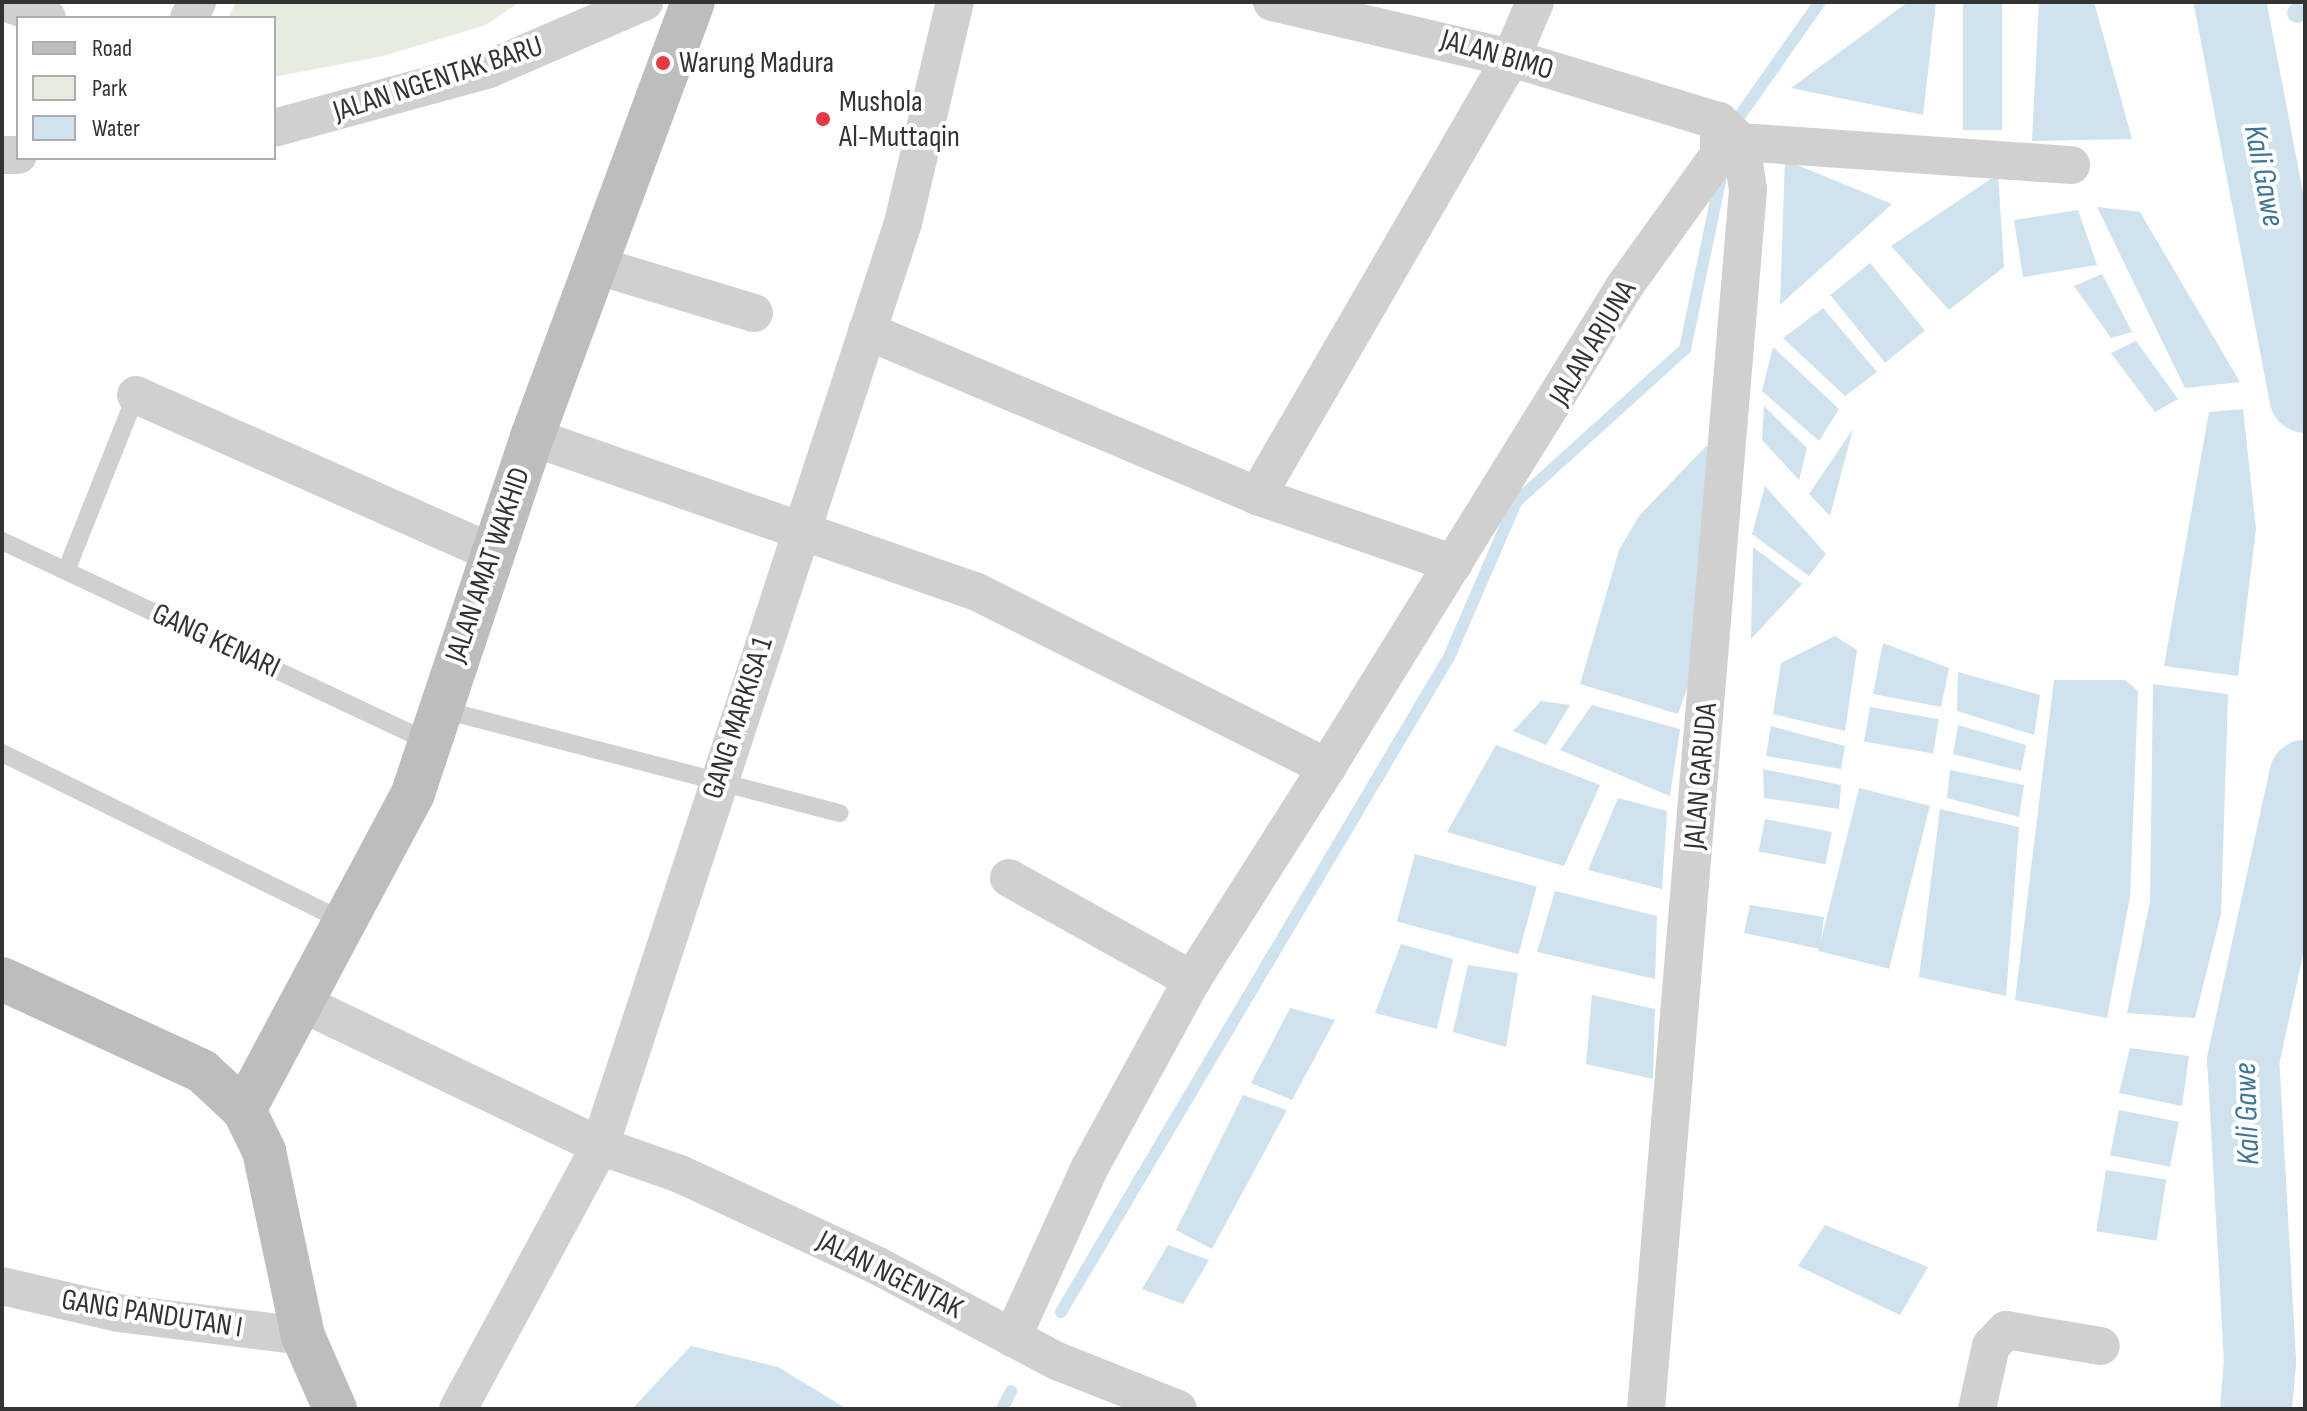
<!DOCTYPE html>
<style>
body{margin:0}
#map{position:relative;width:2307px;height:1411px;overflow:hidden;background:#fff;font-family:"Sofia Sans Condensed",sans-serif}
div>[style]{position:absolute}
.green>*{inset:0;background:#e6ecdf}
.water>*{inset:0;background:#cfe2ee;transform-origin:0 0}
.round{border-radius:50%}
.stream>*{height:12px;margin:-6px;padding:0 6px;transform-origin:6px;border-radius:6px;background:#cfe2ee}
.river>*{height:72px;margin:-36px;padding:0 36px;transform-origin:36px;border-radius:36px;background:#cfe2ee}
.lane>*{height:18px;margin:-9px;padding:0 9px;transform-origin:9px;border-radius:9px;background:#d0d0d0}
.street>*{height:38px;margin:-19px;padding:0 19px;transform-origin:19px;border-radius:19px;background:#d0d0d0}
.secondary>*{height:44px;margin:-22px;padding:0 22px;transform-origin:22px;border-radius:22px;background:#bdbdbd}
.dots>*{width:22px;height:22px;translate:-50% -50%;box-sizing:border-box;border:4px solid #fff;border-radius:50%}
span{translate:-50% -50%;white-space:nowrap;text-align:center;line-height:1.15;-webkit-text-stroke:8px #fff;paint-order:stroke}
.street-label{font-size:30px;color:#333}
.poi-label{font-size:30px;color:#333}
.left{translate:0 -50%;text-align:left}
.water-label{font-size:32px;color:#3f7597;font-style:italic}
.frame{position:absolute;inset:0;border:4px solid #333;pointer-events:none}
.legend{position:absolute;left:16px;top:16px;width:260px;height:144px;box-sizing:border-box;background:#fff;border:2px solid #adadad;margin:0;padding:10px 14px;list-style:none;font-size:24px;color:#333}
.legend li{display:flex;align-items:center;gap:16px;height:40px}
.legend b{width:40px;border:2px solid #adadad}
</style>
<div id="map">
<div class="green">
<div style="clip-path:polygon(236px 2px,519px 2px,486px 25px,383px 56px,274px 77px,274px 18px,228px 18px)"></div>
</div>
<div class="water">
<div style="clip-path:polygon(1908px 2px,1936px 2px,1923px 115px,1791px 88px)"></div>
<div style="left:1963px;top:2px;width:39px;height:128px"></div>
<div style="clip-path:polygon(2039px 2px,2094px 2px,2132px 139px,2032px 141px)"></div>
<div class="round" style="left:2287px;top:3px;width:20px;height:20px"></div>
<div style="clip-path:polygon(1785px 160px,1892px 204px,1780px 305px)"></div>
<div style="clip-path:polygon(1998px 174px,2004px 267px,1949px 310px,1891px 246px)"></div>
<div style="clip-path:polygon(2097px 207px,2140px 212px,2240px 382px,2185px 388px)"></div>
<div style="clip-path:polygon(2078px 210px,2097px 265px,2023px 277px,2014px 220px)"></div>
<div style="left:1870px;top:263px;width:87px;height:51px;rotate:51deg"></div>
<div style="clip-path:polygon(2102px 274px,2132px 332px,2111px 338px,2074px 286px)"></div>
<div style="clip-path:polygon(1823px 308px,1877px 372px,1845px 396px,1783px 338px)"></div>
<div style="clip-path:polygon(2136px 341px,2178px 399px,2155px 412px,2111px 353px)"></div>
<div style="clip-path:polygon(1773px 347px,1839px 409px,1819px 441px,1762px 391px)"></div>
<div style="clip-path:polygon(1764px 406px,1807px 448px,1799px 480px,1762px 440px)"></div>
<div style="clip-path:polygon(2243px 409px,2256px 529px,2238px 676px,2164px 666px,2209px 412px)"></div>
<div style="clip-path:polygon(1853px 429px,1830px 516px,1809px 494px)"></div>
<div style="clip-path:polygon(1706px 446px,1718px 454px,1703px 643px,1678px 714px,1580px 684px,1619px 550px,1639px 516px)"></div>
<div style="clip-path:polygon(1765px 486px,1826px 554px,1809px 576px,1752px 534px)"></div>
<div style="clip-path:polygon(1753px 547px,1802px 584px,1751px 639px)"></div>
<div style="clip-path:polygon(1835px 636px,1857px 650px,1845px 731px,1773px 714px,1781px 663px)"></div>
<div style="clip-path:polygon(1883px 643px,1949px 668px,1941px 707px,1873px 694px)"></div>
<div style="clip-path:polygon(1958px 672px,2040px 695px,2034px 735px,1957px 711px)"></div>
<div style="clip-path:polygon(2054px 680px,2125px 680px,2138px 691px,2130px 897px,2107px 1018px,2015px 1000px)"></div>
<div style="clip-path:polygon(2153px 684px,2228px 694px,2221px 914px,2195px 1018px,2127px 1013px,2150px 901px)"></div>
<div style="clip-path:polygon(1541px 701px,1570px 705px,1546px 745px,1513px 731px)"></div>
<div style="clip-path:polygon(1592px 705px,1680px 729px,1670px 796px,1560px 750px)"></div>
<div style="left:1870px;top:707px;width:70px;height:35px;rotate:10deg"></div>
<div style="clip-path:polygon(1958px 725px,2026px 745px,2021px 771px,1953px 754px)"></div>
<div style="clip-path:polygon(1771px 726px,1845px 746px,1841px 769px,1766px 756px)"></div>
<div style="clip-path:polygon(1496px 745px,1600px 785px,1564px 866px,1447px 832px)"></div>
<div style="clip-path:polygon(1763px 769px,1841px 785px,1839px 809px,1764px 798px)"></div>
<div style="clip-path:polygon(1950px 770px,2024px 785px,2019px 817px,1947px 798px)"></div>
<div style="left:1859px;top:788px;width:73px;height:168px;rotate:14deg"></div>
<div style="clip-path:polygon(1618px 798px,1667px 811px,1662px 889px,1588px 870px)"></div>
<div style="clip-path:polygon(1940px 809px,2019px 827px,2006px 996px,1919px 977px)"></div>
<div style="left:1765px;top:819px;width:68px;height:33px;rotate:11deg"></div>
<div style="left:1415px;top:854px;width:126px;height:70px;rotate:15deg"></div>
<div style="clip-path:polygon(1555px 891px,1657px 916px,1655px 979px,1537px 952px)"></div>
<div style="clip-path:polygon(1750px 905px,1824px 917px,1820px 949px,1744px 933px)"></div>
<div style="clip-path:polygon(1401px 944px,1453px 959px,1437px 1029px,1375px 1013px)"></div>
<div style="clip-path:polygon(1468px 965px,1518px 973px,1506px 1047px,1453px 1032px)"></div>
<div style="clip-path:polygon(1592px 995px,1655px 1009px,1653px 1079px,1586px 1064px)"></div>
<div style="clip-path:polygon(1290px 1008px,1335px 1020px,1292px 1100px,1251px 1083px)"></div>
<div style="clip-path:polygon(2130px 1048px,2189px 1056px,2182px 1106px,2119px 1093px)"></div>
<div style="clip-path:polygon(1243px 1095px,1287px 1110px,1212px 1249px,1176px 1230px)"></div>
<div style="left:2119px;top:1110px;width:61px;height:46px;rotate:11deg"></div>
<div style="left:2106px;top:1170px;width:61px;height:62px;rotate:9deg"></div>
<div style="clip-path:polygon(1825px 1225px,1928px 1267px,1900px 1315px,1798px 1266px)"></div>
<div style="clip-path:polygon(1168px 1245px,1209px 1260px,1183px 1304px,1142px 1289px)"></div>
<div style="clip-path:polygon(691px 1346px,778px 1367px,847px 1409px,632px 1409px)"></div>
</div>
<div class="stream">
<div style="left:1732px;top:127px;width:153px;rotate:-54.9deg"></div>
<div style="left:1061px;top:1312px;width:761px;rotate:-59.36deg"></div>
<div style="left:1449px;top:657px;width:169px;rotate:-66.6deg"></div>
<div style="left:1516px;top:502px;width:228px;rotate:-42.2deg"></div>
<div style="left:1685px;top:349px;width:181px;rotate:-78.2deg"></div>
<div style="left:1002px;top:1409px;width:20px;rotate:-63deg"></div>
</div>
<div class="river">
<div style="left:2230px;top:2px;width:402px;rotate:79.2deg"></div>
<div style="left:2256px;top:1409px;width:48px;rotate:-85.2deg"></div>
<div style="left:2260px;top:1361px;width:300px;rotate:-93.2deg"></div>
<div style="left:2243px;top:1061px;width:292px;rotate:-77.7deg"></div>
</div>
<div class="lane">
<div style="left:2px;top:541px;width:473px;rotate:25.2deg"></div>
<div style="left:66px;top:571px;width:189px;rotate:-68.3deg"></div>
<div style="left:440px;top:709px;width:413px;rotate:14.6deg"></div>
<div style="left:2px;top:753px;width:383px;rotate:26.2deg"></div>
</div>
<div class="street">
<div style="left:5px;top:2px;width:45px;rotate:20.9deg"></div>
<div style="left:1272px;top:2px;width:245px;rotate:13.2deg"></div>
<div style="left:1511px;top:58px;width:217px;rotate:16.9deg"></div>
<div style="left:1719px;top:121px;width:30px;rotate:44deg"></div>
<div style="left:1741px;top:142px;width:49px;rotate:81.7deg"></div>
<div style="left:1748px;top:190px;width:1223px;rotate:94.78deg"></div>
<div style="left:189px;top:18px;width:18px;rotate:-63deg"></div>
<div style="left:274px;top:128px;width:223px;rotate:-15.3deg"></div>
<div style="left:489px;top:69px;width:169px;rotate:-23.4deg"></div>
<div style="left:1741px;top:142px;width:331px;rotate:4deg"></div>
<div style="left:2px;top:155px;width:16px"></div>
<div style="left:595px;top:265px;width:166px;rotate:16.8deg"></div>
<div style="left:867px;top:331px;width:423px;rotate:22.9deg"></div>
<div style="left:1257px;top:496px;width:208px;rotate:19deg"></div>
<div style="left:136px;top:395px;width:389px;rotate:23.9deg"></div>
<div style="left:532px;top:437px;width:469px;rotate:19.2deg"></div>
<div style="left:975px;top:591px;width:394px;rotate:26.6deg"></div>
<div style="left:1327px;top:767px;width:564px;rotate:-58.25deg"></div>
<div style="left:1624px;top:287px;width:163px;rotate:-54.3deg"></div>
<div style="left:1719px;top:155px;width:34px;rotate:-90deg"></div>
<div style="left:1257px;top:496px;width:506px;rotate:-59.89deg"></div>
<div style="left:1511px;top:58px;width:61px;rotate:-66.8deg"></div>
<div style="left:1009px;top:878px;width:210px;rotate:29.1deg"></div>
<div style="left:306px;top:1005px;width:326px;rotate:25.6deg"></div>
<div style="left:600px;top:1146px;width:85px;rotate:19.3deg"></div>
<div style="left:680px;top:1174px;width:218px;rotate:24.9deg"></div>
<div style="left:878px;top:1266px;width:203px;rotate:28deg"></div>
<div style="left:1057px;top:1361px;width:130px;rotate:21.6deg"></div>
<div style="left:2px;top:1286px;width:119px;rotate:13.1deg"></div>
<div style="left:118px;top:1313px;width:186px;rotate:7.1deg"></div>
<div style="left:1012px;top:1338px;width:186px;rotate:-65.5deg"></div>
<div style="left:1089px;top:1169px;width:215px;rotate:-61.4deg"></div>
<div style="left:1192px;top:980px;width:252px;rotate:-57.6deg"></div>
<div style="left:458px;top:1409px;width:299px;rotate:-61.6deg"></div>
<div style="left:600px;top:1146px;width:971px;rotate:-71.83deg"></div>
<div style="left:903px;top:223px;width:227px;rotate:-76.8deg"></div>
<div style="left:1977px;top:1409px;width:65px;rotate:-77.5deg"></div>
<div style="left:1991px;top:1346px;width:22px;rotate:-47deg"></div>
<div style="left:2006px;top:1330px;width:96px;rotate:9.6deg"></div>
</div>
<div class="secondary">
<div style="left:2px;top:979px;width:220px;rotate:24.7deg"></div>
<div style="left:202px;top:1071px;width:57px;rotate:42.9deg"></div>
<div style="left:244px;top:1110px;width:46px;rotate:64deg"></div>
<div style="left:264px;top:1151px;width:189px;rotate:78.1deg"></div>
<div style="left:303px;top:1336px;width:80px;rotate:66.3deg"></div>
<div style="left:244px;top:1110px;width:359px;rotate:-61.9deg"></div>
<div style="left:413px;top:793px;width:375px;rotate:-71.5deg"></div>
<div style="left:532px;top:437px;width:464px;rotate:-69.7deg"></div>
</div>
<div class="dots">
<div style="left:663px;top:63px;background:#e63946"></div>
<div style="left:823px;top:119px;background:#e63946"></div>
</div>
<div class="street-label">
<span style="left:1497px;top:55px;rotate:16deg">JALAN BIMO</span>
<span style="left:438px;top:79px;rotate:-18deg">JALAN NGENTAK BARU</span>
<span style="left:1593px;top:343px;rotate:-59deg">JALAN ARJUNA</span>
<span style="left:488px;top:565px;rotate:-71deg">JALAN AMAT WAKHID</span>
<span style="left:216px;top:641px;rotate:25deg">GANG KENARI</span>
<span style="left:738px;top:718px;rotate:-72deg">GANG MARKISA 1</span>
<span style="left:1701px;top:776px;rotate:-85deg">JALAN GARUDA</span>
<span style="left:890px;top:1275px;rotate:27deg">JALAN NGENTAK</span>
<span style="left:152px;top:1314px;rotate:9deg">GANG PANDUTAN I</span>
</div>
<div class="poi-label">
<span class="left" style="left:679px;top:63px">Warung Madura</span>
<span class="left" style="left:839px;top:119px">Mushola<br>Al-Muttaqin</span>
</div>
<div class="water-label">
<span style="left:2263px;top:176px;rotate:79deg">Kali Gawe</span>
<span style="left:2248px;top:1114px;rotate:-92deg">Kali Gawe</span>
</div>
<div class="frame"></div>
<ul class="legend">
<li><b style="height:10px;background:#bdbdbd"></b>Road</li>
<li><b style="height:22px;background:#e6ecdf"></b>Park</li>
<li><b style="height:22px;background:#cfe2ee"></b>Water</li>
</ul>
</div>
